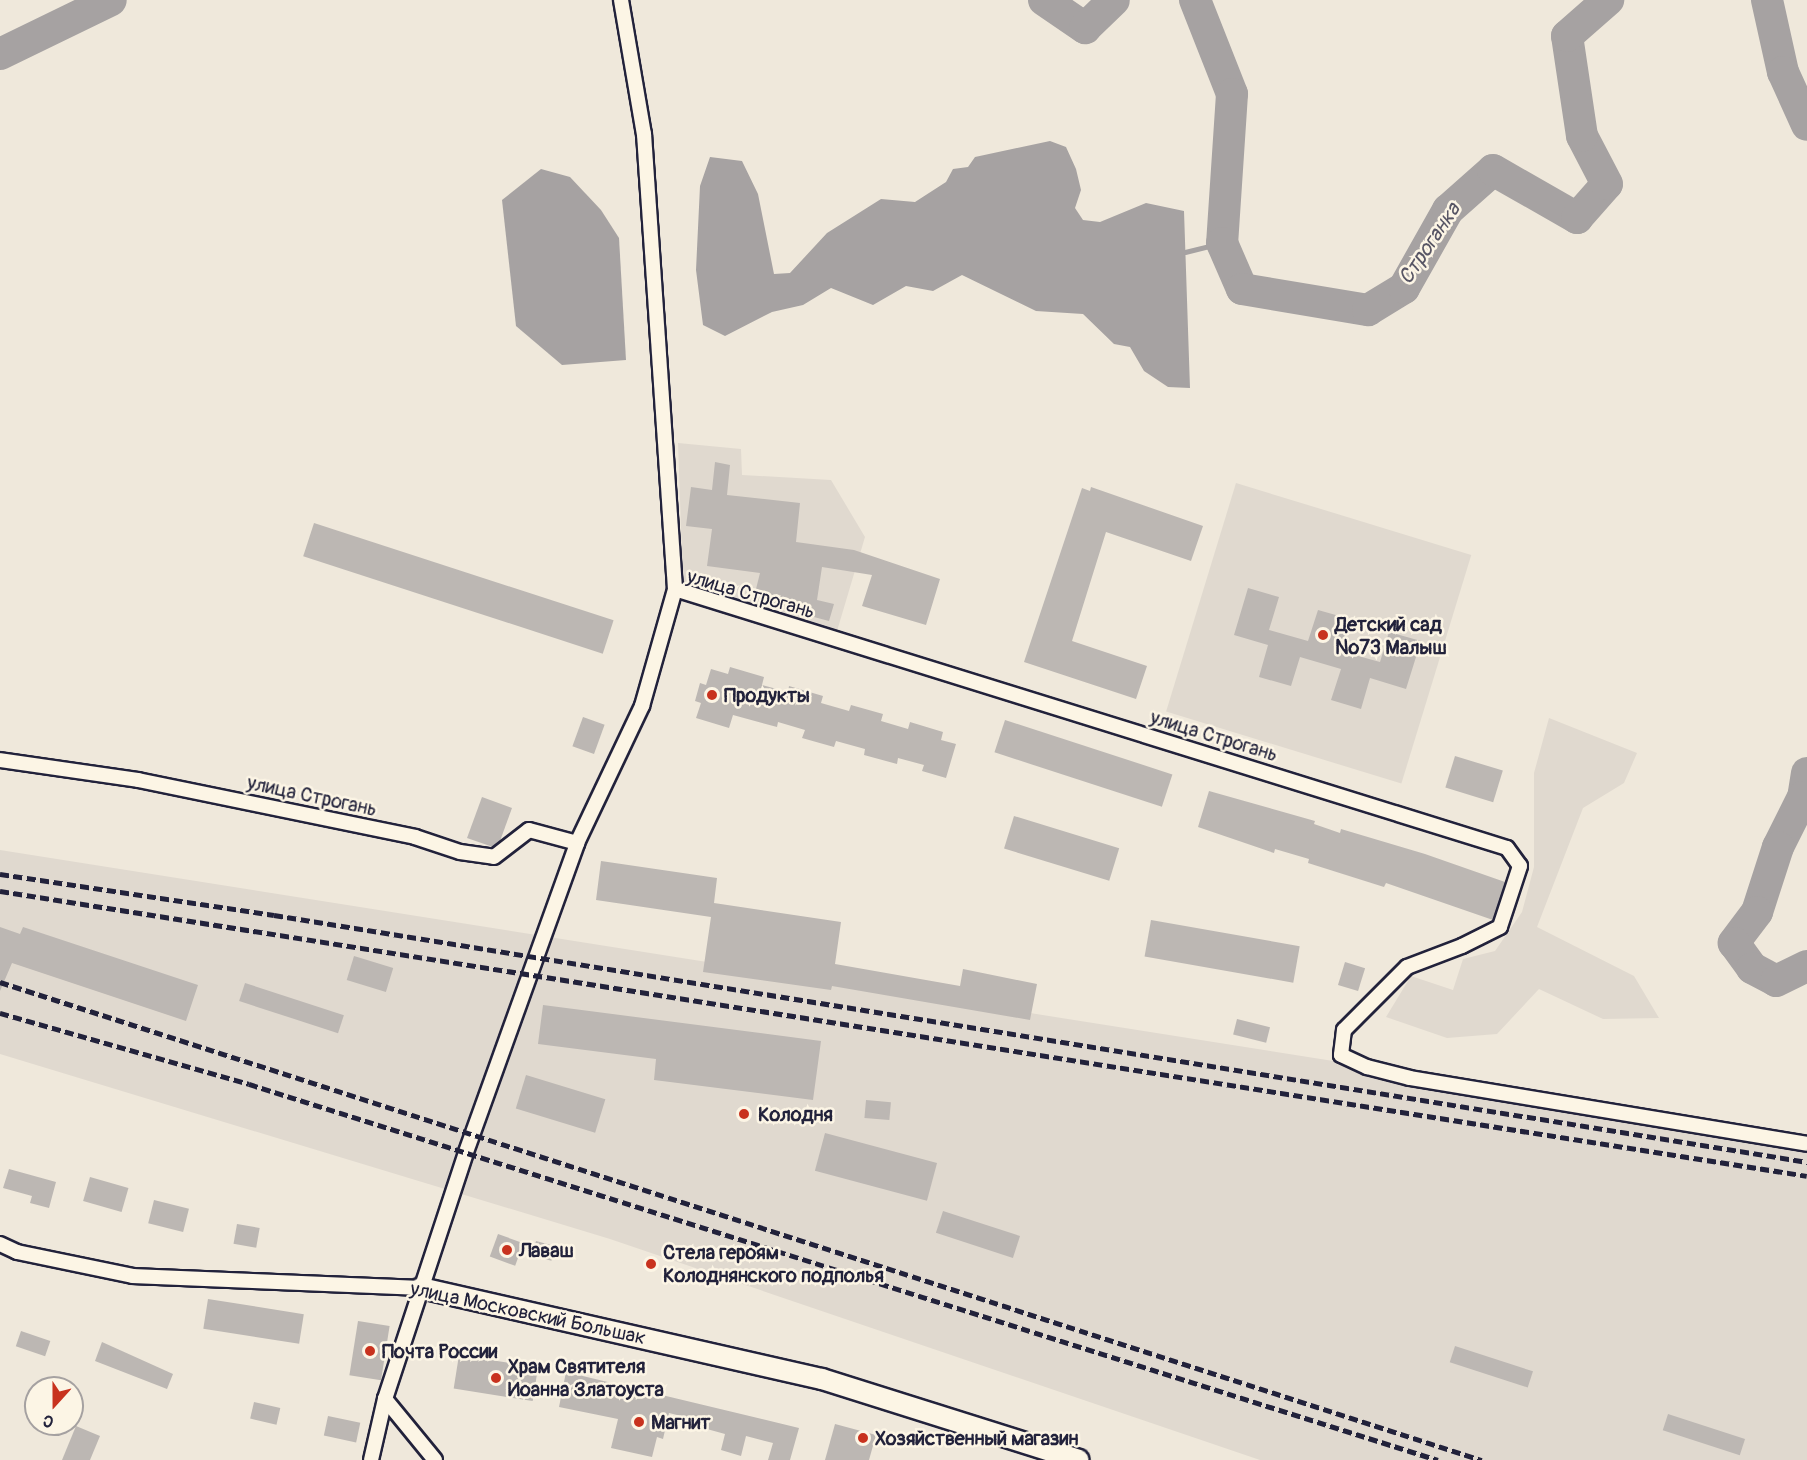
<!DOCTYPE html>
<meta charset="utf-8">
<style>
body{margin:0}
#map{position:relative;width:1807px;height:1460px;overflow:hidden;background:#efe8db;font-family:Pangolin,sans-serif}
div>[style]{position:absolute}
.built>*{inset:0;background:#e0d9cf;transform-origin:0 0}
.water>*{inset:0;background:#a6a2a2}
.stream>*{height:5px;margin:-2.5px;padding:0 2.5px;transform-origin:2.5px;border-radius:2.5px;background:#a6a2a2}
.river>*{height:32px;margin:-16px;padding:0 16px;transform-origin:16px;border-radius:16px;background:#a6a2a2}
.building>*{inset:0;background:#bcb7b3;transform-origin:0 0}
.roads{filter:drop-shadow(2px 0 #22223b) drop-shadow(-2px 0 #22223b) drop-shadow(0 2px #22223b) drop-shadow(0 -2px #22223b)}
.street>*{height:14px;margin:-7px;padding:0 7px;transform-origin:7px;border-radius:7px;background:#fcf5e5}
.secondary>*{height:20px;margin:-10px;padding:0 10px;transform-origin:10px;border-radius:10px;background:#fcf5e5}
.rail>*{height:4.5px;margin-top:-2.25px;transform-origin:0;background:repeating-linear-gradient(90deg,#22223b 0 9px,transparent 0 13.5px)}
.dots>*{width:16px;height:16px;translate:-50% -50%;box-sizing:border-box;border:3px solid #fcf5e5;border-radius:50%}
span{translate:-50% -50%;white-space:nowrap;text-align:center;line-height:1.15;-webkit-text-stroke:5px #fcf5e5;paint-order:stroke}
.street-label{font-size:20px;color:#22223b}
.poi-label{font-size:20px;color:#22223b;font-weight:700}
.left{translate:0 -50%;text-align:left}
.water-label{font-size:21px;color:#575564;font-style:italic}
.north{position:absolute;left:24px;top:1376px;width:60px;height:60px;box-sizing:border-box;background:#fcf5e5;border:2px solid #a5a1a1;border-radius:50%;rotate:201deg;font-size:16px;font-weight:700;line-height:24px;text-align:center;color:#22223b}
.north::after{content:'';display:block;margin:auto;width:21px;height:27px;background:#c8321e;clip-path:polygon(50% 0,100% 100%,50% 72%,0 100%)}
</style>
<div id="map">
<div class="built">
<div style="clip-path:polygon(678px 443px,741px 449px,742px 475px,831px 480px,865px 537px,837px 631px,683px 584px)"></div>
<div style="left:1236px;top:483px;width:246px;height:239px;rotate:17deg"></div>
<div style="clip-path:polygon(1549px 718px,1637px 753px,1624px 783px,1583px 808px,1537px 927px,1634px 976px,1659px 1018px,1603px 1019px,1539px 989px,1497px 1034px,1447px 1038px,1386px 1017px,1411px 976px,1453px 990px,1463px 959px,1495px 951px,1522px 912px,1534px 867px,1534px 773px)"></div>
<div style="clip-path:polygon(0 850px,1807px 1136px,1807px 1460px,1260px 1460px,610px 1239px,0 1054px)"></div>
</div>
<div class="water">
<div style="clip-path:polygon(1050px 141px,1066px 147px,1076px 169px,1081px 190px,1075px 208px,1083px 220px,1100px 222px,1146px 203px,1184px 211px,1190px 388px,1168px 387px,1144px 371px,1130px 347px,1114px 344px,1083px 314px,1036px 311px,962px 275px,933px 291px,906px 286px,873px 305px,831px 288px,803px 305px,772px 312px,725px 336px,703px 325px,696px 270px,700px 186px,710px 157px,742px 161px,758px 194px,774px 274px,790px 273px,827px 233px,881px 199px,915px 202px,946px 182px,953px 169px,968px 167px,975px 157px)"></div>
<div style="clip-path:polygon(541px 169px,570px 177px,601px 210px,619px 238px,626px 360px,562px 365px,516px 326px,502px 200px)"></div>
</div>
<div class="stream">
<div style="left:1185px;top:252px;width:38px;rotate:-14deg"></div>
</div>
<div class="river">
<div style="left:1044px;top:0;width:50px;rotate:34.3deg"></div>
<div style="left:1085px;top:28px;width:40px;rotate:-44deg"></div>
<div style="left:1195px;top:0;width:101px;rotate:68.5deg"></div>
<div style="left:1232px;top:94px;width:149px;rotate:93.8deg"></div>
<div style="left:1222px;top:243px;width:50px;rotate:66.5deg"></div>
<div style="left:1242px;top:289px;width:128px;rotate:9.5deg"></div>
<div style="left:1368px;top:310px;width:42px;rotate:-31.4deg"></div>
<div style="left:1404px;top:288px;width:90px;rotate:-60.6deg"></div>
<div style="left:1448px;top:210px;width:60px;rotate:-41.6deg"></div>
<div style="left:1493px;top:170px;width:97px;rotate:29.7deg"></div>
<div style="left:1577px;top:218px;width:45px;rotate:-48.6deg"></div>
<div style="left:1607px;top:184px;width:54px;rotate:-117.5deg"></div>
<div style="left:1582px;top:136px;width:101px;rotate:-98.5deg"></div>
<div style="left:1567px;top:36px;width:55px;rotate:-41.3deg"></div>
<div style="left:1767px;top:0;width:74px;rotate:77.5deg"></div>
<div style="left:1783px;top:72px;width:58px;rotate:65.6deg"></div>
<div style="left:0;top:54px;width:123px;rotate:-25.9deg"></div>
<div style="left:1807px;top:773px;width:24px;rotate:99deg"></div>
<div style="left:1803px;top:797px;width:56px;rotate:116.6deg"></div>
<div style="left:1778px;top:847px;width:68px;rotate:107.9deg"></div>
<div style="left:1757px;top:912px;width:39px;rotate:127deg"></div>
<div style="left:1734px;top:943px;width:31px;rotate:54deg"></div>
<div style="left:1752px;top:968px;width:27px;rotate:28deg"></div>
<div style="left:1776px;top:981px;width:34px;rotate:-26deg"></div>
</div>
<div class="building">
<div style="clip-path:polygon(715px 462px,730px 465px,727px 495px,800px 503px,796px 542px,854px 550px,940px 579px,926px 625px,862px 606px,872px 575px,822px 567px,817px 600px,834px 604px,829px 621px,753px 601px,760px 573px,707px 566px,712px 529px,686px 526px,691px 487px,712px 490px)"></div>
<div style="clip-path:polygon(1091px 487px,1203px 526px,1191px 561px,1106px 532px,1072px 641px,1147px 666px,1136px 699px,1024px 662px,1082px 488px,1090px 491px)"></div>
<div style="left:314px;top:523px;width:315px;height:35px;rotate:18deg"></div>
<div style="clip-path:polygon(1248px 588px,1279px 597px,1269px 630px,1308px 641px,1318px 610px,1350px 619px,1340px 651px,1380px 662px,1389px 632px,1421px 641px,1406px 689px,1370px 678px,1361px 709px,1331px 700px,1341px 669px,1300px 657px,1291px 686px,1259px 677px,1268px 645px,1234px 635px)"></div>
<div style="clip-path:polygon(730px 667px,764px 677px,762px 685px,788px 692px,789px 686px,823px 696px,821px 703px,849px 711px,851px 705px,883px 714px,881px 721px,908px 729px,910px 722px,943px 732px,941px 740px,956px 744px,946px 778px,922px 771px,924px 765px,898px 758px,897px 764px,864px 755px,865px 749px,836px 741px,834px 747px,802px 738px,805px 730px,778px 722px,777px 727px,733px 715px,729px 728px,696px 718px,701px 703px,695px 701px,700px 683px,706px 685px,711px 669px,728px 674px)"></div>
<div style="left:583px;top:717px;width:23px;height:31px;rotate:20deg"></div>
<div style="left:1005px;top:720px;width:176px;height:34px;rotate:18deg"></div>
<div style="left:1455px;top:756px;width:50px;height:33px;rotate:17deg"></div>
<div style="clip-path:polygon(1209px 791px,1315px 821px,1314px 824px,1340px 833px,1341px 829px,1425px 854px,1505px 882px,1493px 920px,1386px 883px,1384px 887px,1308px 863px,1309px 859px,1275px 849px,1274px 853px,1198px 827px)"></div>
<div style="clip-path:polygon(482px 797px,512px 808px,500px 841px,493px 847px,467px 838px)"></div>
<div style="left:1014px;top:816px;width:110px;height:34px;rotate:17deg"></div>
<div style="clip-path:polygon(601px 861px,717px 878px,714px 903px,841px 922px,835px 964px,960px 986px,963px 969px,1037px 984px,1030px 1020px,832px 986px,831px 990px,703px 972px,711px 917px,596px 900px)"></div>
<div style="left:1151px;top:920px;width:151px;height:37px;rotate:10deg"></div>
<div style="clip-path:polygon(0 927px,20px 934px,23px 927px,198px 985px,186px 1021px,12px 963px,0 991px)"></div>
<div style="left:354px;top:956px;width:41px;height:25px;rotate:17deg"></div>
<div style="left:1345px;top:962px;width:21px;height:24px;rotate:17deg"></div>
<div style="left:245px;top:983px;width:104px;height:19px;rotate:18deg"></div>
<div style="clip-path:polygon(543px 1005px,821px 1041px,813px 1100px,654px 1080px,656px 1059px,538px 1044px)"></div>
<div style="left:1237px;top:1019px;width:34px;height:16px;rotate:14deg"></div>
<div style="left:526px;top:1075px;width:83px;height:35px;rotate:17deg"></div>
<div style="left:866px;top:1100px;width:25px;height:18px;rotate:5deg"></div>
<div style="left:825px;top:1133px;width:116px;height:39px;rotate:15deg"></div>
<div style="clip-path:polygon(9px 1169px,56px 1182px,49px 1208px,30px 1203px,32px 1196px,3px 1188px)"></div>
<div style="left:90px;top:1177px;width:40px;height:25px;rotate:16deg"></div>
<div style="left:154px;top:1200px;width:36px;height:24px;rotate:14deg"></div>
<div style="left:943px;top:1211px;width:81px;height:23px;rotate:18deg"></div>
<div style="left:237px;top:1224px;width:23px;height:20px;rotate:10deg"></div>
<div style="left:498px;top:1234px;width:27px;height:24px;rotate:20deg"></div>
<div style="left:536px;top:1241px;width:20px;height:15px;rotate:15deg"></div>
<div style="left:208px;top:1299px;width:97px;height:30px;rotate:9deg"></div>
<div style="left:358px;top:1321px;width:32px;height:55px;rotate:9deg"></div>
<div style="left:21px;top:1331px;width:31px;height:16px;rotate:19deg"></div>
<div style="clip-path:polygon(102px 1342px,173px 1374px,167px 1389px,95px 1361px)"></div>
<div style="left:1455px;top:1346px;width:82px;height:17px;rotate:18deg"></div>
<div style="left:459px;top:1355px;width:80px;height:34px;rotate:9deg"></div>
<div style="clip-path:polygon(566px 1372px,799px 1428px,790px 1460px,768px 1460px,773px 1443px,746px 1436px,741px 1456px,721px 1450px,725px 1434px,696px 1426px,697px 1420px,669px 1413px,663px 1439px,657px 1437px,652px 1457px,611px 1448px,618px 1419px,559px 1407px)"></div>
<div style="left:254px;top:1402px;width:27px;height:17px;rotate:13deg"></div>
<div style="left:1668px;top:1414px;width:81px;height:17px;rotate:18deg"></div>
<div style="left:328px;top:1416px;width:33px;height:20px;rotate:12deg"></div>
<div style="clip-path:polygon(835px 1424px,876px 1435px,869px 1460px,825px 1460px)"></div>
<div style="clip-path:polygon(76px 1426px,100px 1436px,90px 1460px,62px 1460px)"></div>
</div>
<div class="roads">
<div class="street">
<div style="left:621px;top:0;width:136px;rotate:80.3deg"></div>
<div style="left:644px;top:134px;width:456px;rotate:86.1deg"></div>
<div style="left:0;top:760px;width:139px;rotate:8.2deg"></div>
<div style="left:138px;top:780px;width:283px;rotate:11.6deg"></div>
<div style="left:415px;top:837px;width:47px;rotate:18.4deg"></div>
<div style="left:460px;top:852px;width:34px;rotate:8deg"></div>
<div style="left:494px;top:857px;width:44px;rotate:-37.6deg"></div>
<div style="left:529px;top:830px;width:50px;rotate:15.2deg"></div>
<div style="left:577px;top:843px;width:152px;rotate:-64.6deg"></div>
<div style="left:642px;top:706px;width:122px;rotate:-74.2deg"></div>
<div style="left:675px;top:589px;width:871px;rotate:17.29deg"></div>
<div style="left:1507px;top:848px;width:22px;rotate:54deg"></div>
<div style="left:1520px;top:866px;width:64px;rotate:108.2deg"></div>
<div style="left:1500px;top:927px;width:42px;rotate:153.4deg"></div>
<div style="left:1462px;top:946px;width:59px;rotate:159.1deg"></div>
<div style="left:1407px;top:967px;width:89px;rotate:135deg"></div>
<div style="left:1344px;top:1030px;width:25px;rotate:97deg"></div>
<div style="left:1341px;top:1055px;width:29px;rotate:25deg"></div>
<div style="left:1367px;top:1067px;width:44px;rotate:14.3deg"></div>
<div style="left:1410px;top:1078px;width:402px;rotate:9.4deg"></div>
<div style="left:0;top:1244px;width:19px;rotate:25deg"></div>
<div style="left:17px;top:1252px;width:118px;rotate:11.7deg"></div>
<div style="left:133px;top:1276px;width:288px;rotate:2.4deg"></div>
<div style="left:371px;top:1460px;width:63px;rotate:-77.1deg"></div>
<div style="left:435px;top:1460px;width:79px;rotate:-129.3deg"></div>
<div style="left:385px;top:1399px;width:260px;rotate:-71.8deg"></div>
<div style="left:466px;top:1152px;width:328px;rotate:-70.2deg"></div>
</div>
<div class="secondary">
<div style="left:421px;top:1288px;width:411px;rotate:12.8deg"></div>
<div style="left:822px;top:1379px;width:269px;rotate:17.5deg"></div>
</div>
</div>
<div class="rail">
<div style="left:0;top:874px;width:277px;rotate:8.5deg"></div>
<div style="left:274px;top:915px;width:1553px;rotate:9.15deg"></div>
<div style="left:0;top:891px;width:1829px;rotate:8.96deg"></div>
<div style="left:0;top:982px;width:1557px;rotate:17.88deg"></div>
<div style="left:0;top:1013px;width:259px;rotate:15.9deg"></div>
<div style="left:249px;top:1084px;width:1247px;rotate:17.55deg"></div>
</div>
<div class="dots">
<div style="left:1323px;top:635px;background:#c8321e"></div>
<div style="left:712px;top:695px;background:#c8321e"></div>
<div style="left:744px;top:1114px;background:#c8321e"></div>
<div style="left:507px;top:1250px;background:#c8321e"></div>
<div style="left:651px;top:1264px;background:#c8321e"></div>
<div style="left:370px;top:1351px;background:#c8321e"></div>
<div style="left:496px;top:1378px;background:#c8321e"></div>
<div style="left:639px;top:1422px;background:#c8321e"></div>
<div style="left:863px;top:1438px;background:#c8321e"></div>
</div>
<div class="street-label">
<span style="left:751px;top:594px;rotate:16deg">улица Строгань</span>
<span style="left:1214px;top:736px;rotate:17deg">улица Строгань</span>
<span style="left:312px;top:796px;rotate:12deg">улица Строгань</span>
<span style="left:528px;top:1313px;rotate:12deg">улица Московский Большак</span>
</div>
<div class="poi-label">
<span class="left" style="left:1335px;top:636px">Детский сад<br>№73 Малыш</span>
<span class="left" style="left:724px;top:695px">Продукты</span>
<span class="left" style="left:758px;top:1114px">Колодня</span>
<span class="left" style="left:519px;top:1250px">Лаваш</span>
<span class="left" style="left:663px;top:1264px">Стела героям<br>Колоднянского подполья</span>
<span class="left" style="left:382px;top:1351px">Почта России</span>
<span class="left" style="left:508px;top:1378px">Храм Святителя<br>Иоанна Златоуста</span>
<span class="left" style="left:651px;top:1422px">Магнит</span>
<span class="left" style="left:875px;top:1438px">Хозяйственный магазин</span>
</div>
<div class="water-label">
<span style="left:1430px;top:244px;rotate:-56deg">Строганка</span>
</div>
<div class="north">С</div>
</div>
